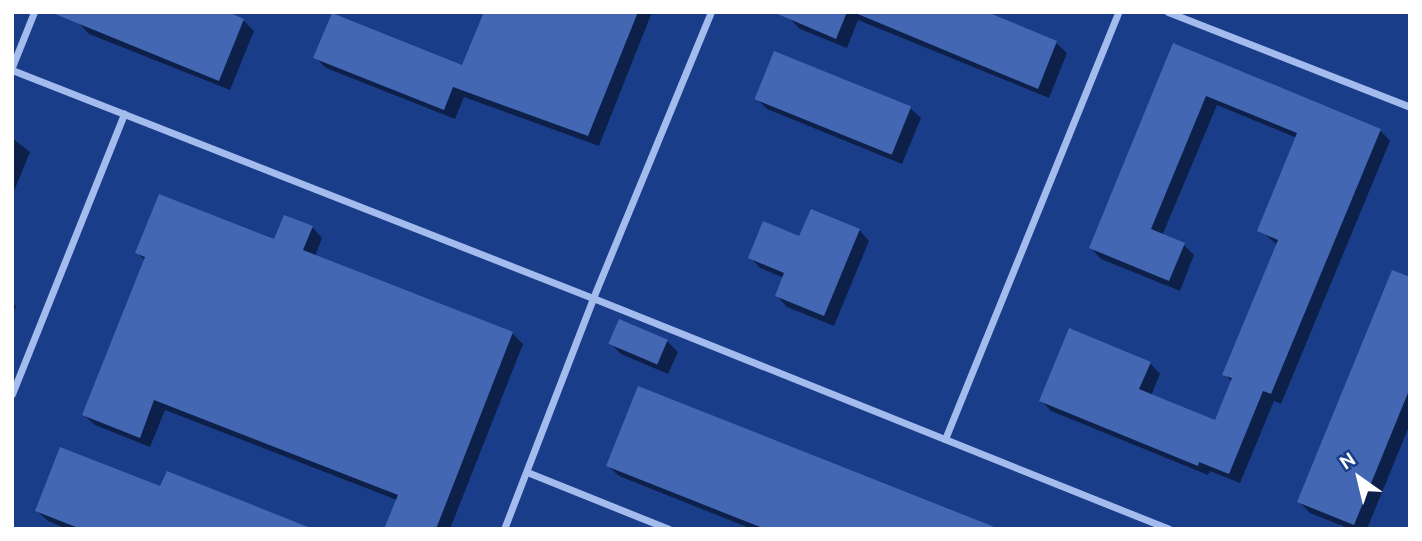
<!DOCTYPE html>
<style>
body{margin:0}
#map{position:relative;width:1422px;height:541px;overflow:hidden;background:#1a3d8a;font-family:Ubuntu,sans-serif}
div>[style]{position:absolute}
.shadow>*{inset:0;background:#0007}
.building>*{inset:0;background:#4367b3;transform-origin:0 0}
.minor>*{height:7px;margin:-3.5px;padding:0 3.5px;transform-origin:3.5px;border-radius:3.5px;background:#a4bced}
span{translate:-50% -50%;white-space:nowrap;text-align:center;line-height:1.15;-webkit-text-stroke:5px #1a3d8a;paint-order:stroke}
.frame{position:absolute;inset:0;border:14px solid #fff;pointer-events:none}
.north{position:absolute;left:1324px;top:443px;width:70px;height:70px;-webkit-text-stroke:5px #1a3d8a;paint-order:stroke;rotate:326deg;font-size:19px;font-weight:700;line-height:28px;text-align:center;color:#fff}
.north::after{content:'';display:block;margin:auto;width:24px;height:32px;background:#fff;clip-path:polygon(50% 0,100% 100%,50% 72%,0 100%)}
</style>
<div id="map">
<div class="shadow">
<div style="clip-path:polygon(485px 12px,652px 12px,599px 146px,464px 97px,455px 119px,326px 68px,316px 58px,463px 68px)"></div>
<div style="clip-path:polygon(792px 12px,982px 12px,1056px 43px,1067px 53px,1049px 98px,858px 20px,847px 48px,800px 29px,790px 19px)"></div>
<div style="clip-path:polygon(243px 20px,254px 31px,230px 90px,89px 34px,79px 23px)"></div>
<div style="clip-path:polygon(1174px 46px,1380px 130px,1390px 141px,1281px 404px,1274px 401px,1240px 483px,1210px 471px,1208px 475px,1051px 411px,1041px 400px,1150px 363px,1160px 374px,1151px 396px,1216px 422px,1232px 382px,1225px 374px,1278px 245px,1259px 230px,1297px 138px,1217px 105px,1162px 236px,1184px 245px,1194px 255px,1180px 291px,1101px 259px,1091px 248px)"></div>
<div style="clip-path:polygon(756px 98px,910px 108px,921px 118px,902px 164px,767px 109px)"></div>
<div style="clip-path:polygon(12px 138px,30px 152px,12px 196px)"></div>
<div style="clip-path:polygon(312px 227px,322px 238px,315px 256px,512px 333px,523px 344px,450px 529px,386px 529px,397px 500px,165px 410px,150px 447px,95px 425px,84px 415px,145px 260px,137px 253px,275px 241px)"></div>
<div style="clip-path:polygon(859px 230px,869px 241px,834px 326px,787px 307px,777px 296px,784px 278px,760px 268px,750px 257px,800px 238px)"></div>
<div style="clip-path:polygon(1410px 279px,1410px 424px,1367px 529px,1350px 529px,1310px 513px,1299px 502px)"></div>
<div style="clip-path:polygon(12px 302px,16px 306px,12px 316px)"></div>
<div style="clip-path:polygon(667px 341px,678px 352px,668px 374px,621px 354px,610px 343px)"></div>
<div style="clip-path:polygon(608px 466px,995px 529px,752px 529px,619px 476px)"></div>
<div style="clip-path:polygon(161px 489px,294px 529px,67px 529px,48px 521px,37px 511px)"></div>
</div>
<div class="building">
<div style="clip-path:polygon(50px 12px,228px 12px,244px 19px,219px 81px)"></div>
<div style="clip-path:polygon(484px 12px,638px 12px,588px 136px,453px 87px,444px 110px,313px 58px,332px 13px,462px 65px)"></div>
<div style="clip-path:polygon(773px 12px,847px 12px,836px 39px)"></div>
<div style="clip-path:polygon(853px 12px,987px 12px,1057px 41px,1038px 89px)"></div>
<div style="clip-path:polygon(1173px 43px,1381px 129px,1271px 394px,1263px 391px,1229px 474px,1199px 462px,1198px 466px,1039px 401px,1069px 328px,1151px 362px,1139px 389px,1215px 420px,1232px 378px,1222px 375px,1278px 240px,1257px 231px,1297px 133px,1206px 96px,1151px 229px,1185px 243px,1169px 281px,1089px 248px)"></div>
<div style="left:774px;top:51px;width:148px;height:52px;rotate:22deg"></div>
<div style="clip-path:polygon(159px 194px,274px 239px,284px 215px,313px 226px,303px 250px,513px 332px,436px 529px,384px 529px,398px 495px,154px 400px,140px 438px,82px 415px,145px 257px,135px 253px)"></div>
<div style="clip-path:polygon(811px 209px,860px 229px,824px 316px,775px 296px,784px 273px,748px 258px,763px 221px,799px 236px)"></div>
<div style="clip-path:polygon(1392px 270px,1410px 277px,1410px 388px,1354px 525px,1297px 502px)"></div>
<div style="left:619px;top:319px;width:53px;height:27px;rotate:23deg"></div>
<div style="clip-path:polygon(638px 386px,997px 528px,997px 529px,765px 529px,606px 466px)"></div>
<div style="clip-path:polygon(60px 447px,160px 486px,167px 471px,313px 529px,81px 529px,35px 511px)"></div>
</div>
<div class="minor">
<div style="left:1168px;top:12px;width:260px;rotate:21.4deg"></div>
<div style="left:12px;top:67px;width:59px;rotate:-68.2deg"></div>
<div style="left:12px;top:70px;width:624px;rotate:21.43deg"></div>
<div style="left:593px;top:298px;width:621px;rotate:21.85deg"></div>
<div style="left:12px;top:394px;width:302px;rotate:-68.2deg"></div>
<div style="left:945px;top:439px;width:461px;rotate:-67.9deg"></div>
<div style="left:527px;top:472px;width:153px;rotate:21.9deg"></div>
<div style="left:504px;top:529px;width:248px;rotate:-68.9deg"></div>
<div style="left:593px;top:298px;width:309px;rotate:-67.6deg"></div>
</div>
<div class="frame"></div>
<div class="north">N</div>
</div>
